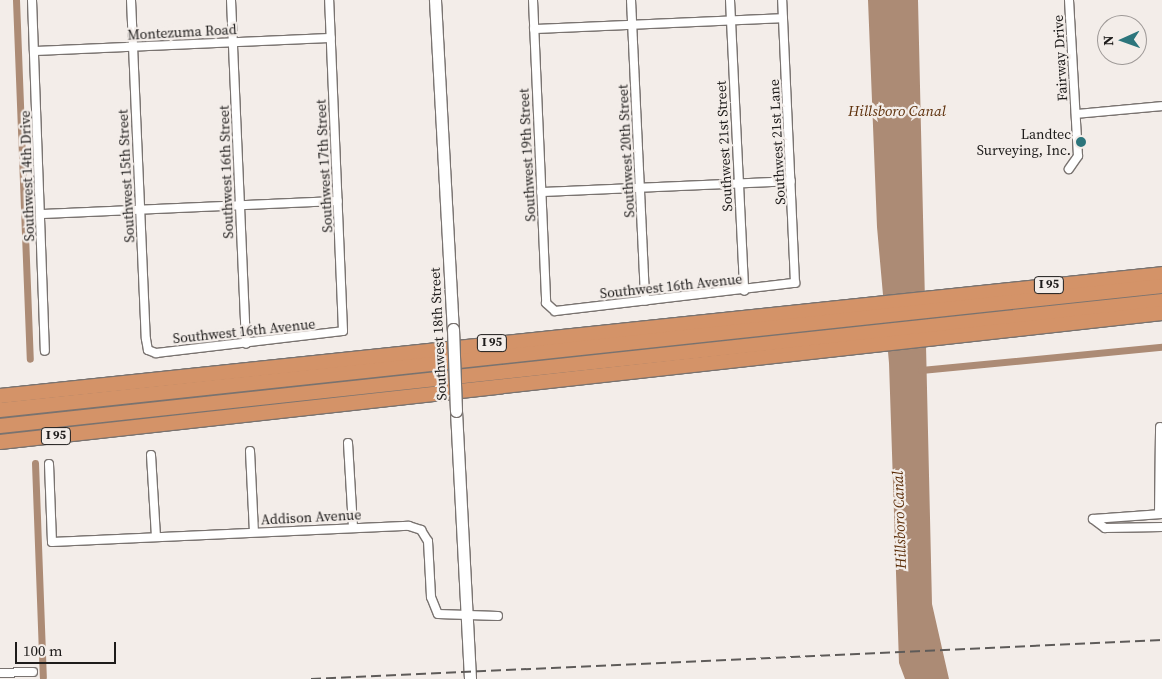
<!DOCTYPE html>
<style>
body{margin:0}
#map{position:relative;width:1162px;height:679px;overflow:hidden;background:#f3ede9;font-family:"Source Serif 4",serif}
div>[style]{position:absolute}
.water>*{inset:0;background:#ac8b75}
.canal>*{height:7px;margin:-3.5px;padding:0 3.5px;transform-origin:3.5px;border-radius:3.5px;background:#ac8b75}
.roads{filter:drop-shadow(1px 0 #797370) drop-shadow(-1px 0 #797370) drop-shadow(0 1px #797370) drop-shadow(0 -1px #797370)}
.minor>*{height:8px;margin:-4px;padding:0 4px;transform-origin:4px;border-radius:4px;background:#fff}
.secondary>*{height:11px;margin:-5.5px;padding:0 5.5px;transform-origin:5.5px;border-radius:5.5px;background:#fff}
.motorway>*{height:14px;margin:-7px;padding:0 7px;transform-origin:7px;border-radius:7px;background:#d49368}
.rail>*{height:2px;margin-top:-1px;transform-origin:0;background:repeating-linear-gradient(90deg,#5e5b59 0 10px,transparent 0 15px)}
.bridges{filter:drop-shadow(1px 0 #797370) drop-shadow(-1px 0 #797370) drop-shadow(0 1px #797370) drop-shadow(0 -1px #797370)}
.secondary-bridge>*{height:11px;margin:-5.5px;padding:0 5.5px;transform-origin:5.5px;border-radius:5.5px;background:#fff}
.dots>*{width:14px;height:14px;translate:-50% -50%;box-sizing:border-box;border:2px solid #f3ede9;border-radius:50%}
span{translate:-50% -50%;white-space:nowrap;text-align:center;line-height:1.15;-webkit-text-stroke:4.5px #f3ede9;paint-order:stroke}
.shield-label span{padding:1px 4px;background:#f3ede9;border:1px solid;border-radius:4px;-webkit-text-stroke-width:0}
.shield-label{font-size:12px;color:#1e1c1b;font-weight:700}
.street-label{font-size:14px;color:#1e1c1b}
.poi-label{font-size:14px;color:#1e1c1b}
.right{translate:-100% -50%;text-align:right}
.water-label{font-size:15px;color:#5d2f0a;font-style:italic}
.north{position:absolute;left:1097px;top:15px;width:50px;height:50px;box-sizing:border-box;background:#f3ede9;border:1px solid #9e9997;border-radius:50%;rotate:268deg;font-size:14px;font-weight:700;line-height:20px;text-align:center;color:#1e1c1b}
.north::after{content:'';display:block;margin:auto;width:18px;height:22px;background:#2c757c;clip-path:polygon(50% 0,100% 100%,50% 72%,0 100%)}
.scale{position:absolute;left:15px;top:642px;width:101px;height:22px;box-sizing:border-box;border:2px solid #1e1c1b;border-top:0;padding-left:6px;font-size:15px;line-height:18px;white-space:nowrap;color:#1e1c1b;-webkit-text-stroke:4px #f3ede9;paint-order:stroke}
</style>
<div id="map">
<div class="water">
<div style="clip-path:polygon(868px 0,918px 0,932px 604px,949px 679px,905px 679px,899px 663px,889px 363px,877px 227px)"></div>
</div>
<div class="canal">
<div style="left:16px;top:0;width:359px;rotate:87.8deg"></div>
<div style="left:921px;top:370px;width:242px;rotate:-5.5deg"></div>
<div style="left:35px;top:463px;width:214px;rotate:87.9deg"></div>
</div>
<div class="roads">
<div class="minor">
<div style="left:32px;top:0;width:351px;rotate:87.9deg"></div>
<div style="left:131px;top:0;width:339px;rotate:87.5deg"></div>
<div style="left:146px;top:339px;width:11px;rotate:80deg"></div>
<div style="left:148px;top:350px;width:9px;rotate:21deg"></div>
<div style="left:156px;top:353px;width:188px;rotate:-6.7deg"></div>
<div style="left:343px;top:331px;width:331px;rotate:-92.4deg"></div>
<div style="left:231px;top:0;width:344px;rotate:87.5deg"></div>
<div style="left:533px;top:0;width:303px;rotate:87.5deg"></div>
<div style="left:546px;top:303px;width:12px;rotate:42deg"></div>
<div style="left:555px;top:311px;width:242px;rotate:-6.7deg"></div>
<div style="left:795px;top:283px;width:283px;rotate:-92.6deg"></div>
<div style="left:631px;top:0;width:301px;rotate:87.3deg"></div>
<div style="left:730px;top:0;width:291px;rotate:87.2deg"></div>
<div style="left:1069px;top:0;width:156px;rotate:86.7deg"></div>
<div style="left:1078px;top:156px;width:16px;rotate:125deg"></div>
<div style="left:534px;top:29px;width:249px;rotate:-2.5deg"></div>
<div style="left:34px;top:51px;width:297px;rotate:-2.5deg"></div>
<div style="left:1076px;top:114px;width:86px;rotate:-5.3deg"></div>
<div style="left:541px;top:192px;width:250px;rotate:-2.5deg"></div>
<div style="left:41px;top:214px;width:297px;rotate:-2.5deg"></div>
<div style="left:348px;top:443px;width:85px;rotate:86.6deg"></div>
<div style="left:250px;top:451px;width:81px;rotate:87.2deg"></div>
<div style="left:151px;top:455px;width:82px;rotate:86.5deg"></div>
<div style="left:49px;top:464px;width:78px;rotate:87.8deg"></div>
<div style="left:52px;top:542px;width:357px;rotate:-2.6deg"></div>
<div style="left:409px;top:526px;width:13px;rotate:18deg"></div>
<div style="left:421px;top:530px;width:13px;rotate:58deg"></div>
<div style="left:428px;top:541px;width:56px;rotate:86.9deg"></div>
<div style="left:431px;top:597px;width:18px;rotate:68deg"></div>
<div style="left:438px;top:614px;width:60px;rotate:1.9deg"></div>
<div style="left:1159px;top:514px;width:87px;rotate:-89.3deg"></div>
<div style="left:1093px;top:519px;width:15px;rotate:37deg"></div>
<div style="left:1105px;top:528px;width:57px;rotate:-1deg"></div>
<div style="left:1093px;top:519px;width:69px;rotate:-4.1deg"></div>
<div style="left:0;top:673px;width:33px;rotate:-2deg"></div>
</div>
<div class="secondary">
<div style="left:435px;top:0;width:329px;rotate:86.9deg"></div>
<div style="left:456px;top:411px;width:268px;rotate:87deg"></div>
</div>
<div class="motorway">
<div style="left:0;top:396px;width:1168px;rotate:-5.99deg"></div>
<div style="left:0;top:410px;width:1169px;rotate:-6.09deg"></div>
<div style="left:0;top:426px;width:1169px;rotate:-6.14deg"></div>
<div style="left:0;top:442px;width:1169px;rotate:-6.33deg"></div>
</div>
</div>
<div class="rail">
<div style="left:311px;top:679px;width:852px;rotate:-2.62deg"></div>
</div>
<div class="bridges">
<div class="secondary-bridge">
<div style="left:453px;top:329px;width:82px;rotate:87.9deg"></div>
</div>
</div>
<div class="dots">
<div style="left:1081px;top:142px;background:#2c757c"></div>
</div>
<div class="shield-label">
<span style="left:1049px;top:285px">I 95</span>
<span style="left:492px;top:343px">I 95</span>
<span style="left:56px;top:436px">I 95</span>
</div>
<div class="street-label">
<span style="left:182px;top:32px;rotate:-3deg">Montezuma Road</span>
<span style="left:1060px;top:58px;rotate:-93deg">Fairway Drive</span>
<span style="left:777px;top:142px;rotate:-93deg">Southwest 21st Lane</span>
<span style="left:724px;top:146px;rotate:-93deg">Southwest 21st Street</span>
<span style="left:626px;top:151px;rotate:-93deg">Southwest 20th Street</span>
<span style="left:527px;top:155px;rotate:-93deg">Southwest 19th Street</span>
<span style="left:324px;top:166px;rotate:-93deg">Southwest 17th Street</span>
<span style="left:226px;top:172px;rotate:-92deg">Southwest 16th Street</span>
<span style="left:27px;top:176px;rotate:-92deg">Southwest 14th Drive</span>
<span style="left:126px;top:176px;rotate:-93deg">Southwest 15th Street</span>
<span style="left:671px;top:286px;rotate:-6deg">Southwest 16th Avenue</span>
<span style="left:244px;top:331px;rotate:-6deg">Southwest 16th Avenue</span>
<span style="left:438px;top:334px;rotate:-93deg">Southwest 18th Street</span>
<span style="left:311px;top:517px;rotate:-3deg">Addison Avenue</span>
</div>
<div class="poi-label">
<span class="right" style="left:1071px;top:142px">Landtec<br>Surveying, Inc.</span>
</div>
<div class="water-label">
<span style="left:897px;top:111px">Hillsboro Canal</span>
<span style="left:899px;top:520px;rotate:-92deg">Hillsboro Canal</span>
</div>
<div class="north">N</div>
<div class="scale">100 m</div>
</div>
